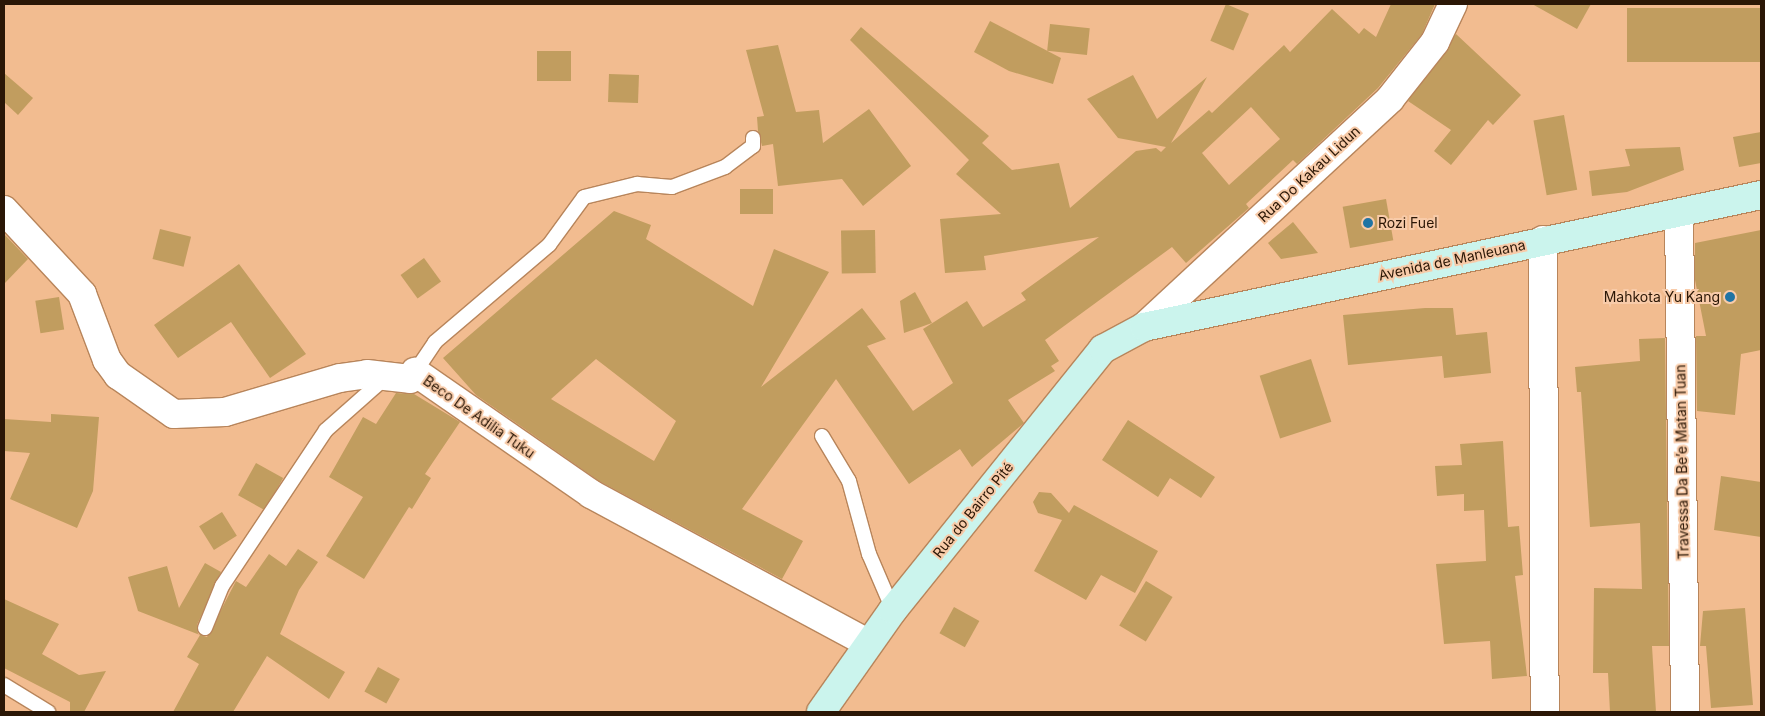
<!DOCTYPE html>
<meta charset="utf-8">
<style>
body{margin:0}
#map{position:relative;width:1765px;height:716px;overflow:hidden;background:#f2bc90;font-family:Inter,sans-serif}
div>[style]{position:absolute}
.building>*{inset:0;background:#c19d5f;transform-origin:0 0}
.roads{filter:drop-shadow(1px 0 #b8855b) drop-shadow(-1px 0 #b8855b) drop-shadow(0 1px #b8855b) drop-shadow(0 -1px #b8855b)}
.lane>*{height:14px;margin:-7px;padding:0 7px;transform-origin:7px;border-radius:7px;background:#fff}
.street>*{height:28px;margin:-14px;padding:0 14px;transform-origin:14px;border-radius:14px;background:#fff}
.secondary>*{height:28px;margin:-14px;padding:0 14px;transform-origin:14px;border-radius:14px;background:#cbf4ed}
.dots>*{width:14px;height:14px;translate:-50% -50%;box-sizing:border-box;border:2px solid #f8cba9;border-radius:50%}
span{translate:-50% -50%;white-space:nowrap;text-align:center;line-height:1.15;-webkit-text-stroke:4px #f8cba9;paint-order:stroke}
.street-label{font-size:14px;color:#2b1706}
.poi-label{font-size:14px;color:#2b1706}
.left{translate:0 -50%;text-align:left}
.right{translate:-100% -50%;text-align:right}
.frame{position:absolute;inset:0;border:5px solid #2b1706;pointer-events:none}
</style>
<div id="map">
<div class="building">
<div style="left:1226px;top:4px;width:25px;height:40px;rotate:23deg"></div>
<div style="clip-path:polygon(evenodd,1391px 4px,1435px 4px,1422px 34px,1378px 88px,1297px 164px,1293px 160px,1246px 204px,1249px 208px,1186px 263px,1172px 247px,1045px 340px,1059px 361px,1051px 366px,1055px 371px,1008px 400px,1024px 423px,972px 467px,960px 449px,909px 484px,836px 379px,742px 509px,803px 541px,782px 579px,599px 481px,476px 395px,443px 358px,614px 211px,651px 225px,646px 239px,753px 306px,774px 249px,829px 272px,761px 387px,862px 308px,886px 339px,867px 346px,913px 411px,953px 383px,923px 329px,967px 301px,983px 327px,1026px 300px,1021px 293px,1099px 237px,984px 256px,986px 270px,945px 273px,940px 219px,1001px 214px,956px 174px,969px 160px,850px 40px,861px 27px,989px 136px,982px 143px,1012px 170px,1059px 163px,1070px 208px,1136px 151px,1156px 148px,1161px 152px,1166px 147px,1118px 138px,1087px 99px,1133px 75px,1157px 119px,1207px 77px,1171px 143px,1209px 110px,1212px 113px,1284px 45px,1290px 52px,1332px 9px,1359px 34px,1364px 28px,1376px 37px,1391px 4px,1251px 107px,1280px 139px,1229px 185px,1202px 153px,1251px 107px,1391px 4px,596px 359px,676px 421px,654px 461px,551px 399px,596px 359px)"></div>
<div style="clip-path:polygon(1532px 4px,1591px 4px,1577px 29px)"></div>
<div style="left:1761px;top:8px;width:54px;height:134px;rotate:90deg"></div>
<div style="clip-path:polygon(990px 21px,1061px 58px,1053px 84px,1009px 71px,974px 52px)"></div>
<div style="left:1050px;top:24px;width:40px;height:27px;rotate:6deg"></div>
<div style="clip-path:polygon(1456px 34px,1521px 95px,1493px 125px,1488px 120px,1451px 165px,1434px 151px,1451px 130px,1408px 101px)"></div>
<div style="clip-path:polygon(778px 45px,796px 112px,819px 110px,823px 143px,869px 109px,911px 166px,863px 206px,842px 179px,778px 186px,773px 144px,762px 146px,758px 131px,757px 117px,764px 116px,746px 50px)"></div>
<div style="left:571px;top:51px;width:30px;height:34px;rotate:90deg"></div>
<div style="clip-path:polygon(4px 73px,33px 98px,18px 115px,4px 102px)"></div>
<div style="left:609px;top:74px;width:30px;height:28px;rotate:2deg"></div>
<div style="left:1564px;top:115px;width:76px;height:31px;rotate:80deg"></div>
<div style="clip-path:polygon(1761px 132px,1761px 163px,1739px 167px,1733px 137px)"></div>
<div style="clip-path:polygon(1680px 147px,1684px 170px,1627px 192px,1592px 196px,1589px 171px,1630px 166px,1625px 149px)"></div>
<div style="left:740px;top:189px;width:33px;height:25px"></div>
<div style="left:1386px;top:199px;width:42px;height:44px;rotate:80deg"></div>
<div style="clip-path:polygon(1293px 222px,1318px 253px,1281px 259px,1268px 243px)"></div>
<div style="left:160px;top:229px;width:32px;height:31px;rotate:14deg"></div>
<div style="left:875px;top:230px;width:43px;height:34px;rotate:89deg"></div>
<div style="clip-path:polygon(1761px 230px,1761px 350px,1741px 354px,1735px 415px,1697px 411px,1696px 336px,1706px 336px,1695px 280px,1695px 243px)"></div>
<div style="clip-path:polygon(4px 234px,28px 259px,4px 284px)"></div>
<div style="left:424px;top:258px;width:29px;height:29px;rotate:54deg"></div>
<div style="clip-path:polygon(239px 264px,306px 354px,270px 378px,231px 322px,178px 358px,154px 325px)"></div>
<div style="clip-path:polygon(915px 292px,932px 323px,904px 333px,900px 301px)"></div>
<div style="left:59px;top:297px;width:33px;height:24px;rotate:81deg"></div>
<div style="clip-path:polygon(1425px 308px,1453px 308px,1456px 335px,1487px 332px,1491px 373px,1444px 378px,1442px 356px,1348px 365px,1343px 315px)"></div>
<div style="clip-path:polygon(1665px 338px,1669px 646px,1652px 646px,1656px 712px,1610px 712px,1608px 673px,1593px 673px,1594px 588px,1642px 589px,1640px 523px,1590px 527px,1581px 392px,1577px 392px,1575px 367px,1640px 361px,1639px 339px)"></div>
<div style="left:1311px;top:359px;width:66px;height:54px;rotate:72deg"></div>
<div style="clip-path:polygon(396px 393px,414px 394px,460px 422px,425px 474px,431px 478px,412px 509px,409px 507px,364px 579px,326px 556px,363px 497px,329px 477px,363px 417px,376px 424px)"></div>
<div style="clip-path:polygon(51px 414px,99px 417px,93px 491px,77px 528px,10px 499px,30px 453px,4px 451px,4px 419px,51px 422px)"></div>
<div style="clip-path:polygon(1128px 420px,1215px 477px,1201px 498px,1170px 478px,1158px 497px,1102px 460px)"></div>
<div style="clip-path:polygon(1503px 441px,1508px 527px,1519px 526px,1523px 575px,1515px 576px,1527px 676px,1492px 679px,1490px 641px,1444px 644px,1436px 564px,1486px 561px,1484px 510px,1464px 511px,1464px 494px,1437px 496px,1435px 466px,1462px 465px,1460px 444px)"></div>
<div style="left:256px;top:463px;width:31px;height:37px;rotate:29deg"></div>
<div style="clip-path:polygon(1721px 476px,1761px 482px,1761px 537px,1714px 530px)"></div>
<div style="clip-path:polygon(1039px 492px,1051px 493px,1069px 513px,1074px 505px,1158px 551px,1135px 593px,1101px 575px,1086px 600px,1034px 571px,1062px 520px,1038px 513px,1033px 502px)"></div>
<div style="left:222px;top:512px;width:28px;height:27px;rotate:58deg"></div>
<div style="clip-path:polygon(298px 549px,318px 562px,299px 590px,280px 634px,345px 672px,329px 699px,267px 656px,233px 712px,173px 712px,199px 664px,187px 657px,200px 635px,138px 611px,128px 577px,167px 566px,179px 608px,205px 563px,221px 572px,197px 625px,198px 634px,207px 637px,236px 581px,246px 587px,269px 554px,286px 566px)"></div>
<div style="left:1146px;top:581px;width:31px;height:52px;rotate:31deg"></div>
<div style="clip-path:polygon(4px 599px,59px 624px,42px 654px,79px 675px,106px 671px,84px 712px,70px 712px,70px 702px,4px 668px)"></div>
<div style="left:954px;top:607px;width:29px;height:30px;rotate:29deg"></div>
<div style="clip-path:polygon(1745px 608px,1753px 705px,1711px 708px,1706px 646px,1700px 646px,1703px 611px)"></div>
<div style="left:378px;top:667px;width:25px;height:28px;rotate:29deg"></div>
</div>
<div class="roads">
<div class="lane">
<div style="left:415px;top:372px;width:36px;rotate:-56deg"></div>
<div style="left:435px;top:342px;width:150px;rotate:-40.4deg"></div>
<div style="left:549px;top:245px;width:59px;rotate:-53.9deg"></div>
<div style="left:584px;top:197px;width:55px;rotate:-13.8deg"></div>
<div style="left:637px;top:184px;width:35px;rotate:5deg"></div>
<div style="left:672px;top:187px;width:57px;rotate:-20.7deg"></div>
<div style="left:725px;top:167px;width:35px;rotate:-37deg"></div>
<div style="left:753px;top:146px;width:8px;rotate:-90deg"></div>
<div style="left:822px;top:436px;width:52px;rotate:59deg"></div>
<div style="left:849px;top:481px;width:76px;rotate:74.7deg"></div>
<div style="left:869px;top:554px;width:61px;rotate:66.8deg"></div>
<div style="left:205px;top:628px;width:45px;rotate:-68deg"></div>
<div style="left:222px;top:586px;width:187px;rotate:-56.3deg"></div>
<div style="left:326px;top:430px;width:81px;rotate:-41.5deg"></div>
<div style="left:4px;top:685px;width:52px;rotate:31.5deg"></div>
</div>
<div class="street">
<div style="left:4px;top:210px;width:115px;rotate:47.1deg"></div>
<div style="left:82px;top:294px;width:71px;rotate:69.3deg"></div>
<div style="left:107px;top:360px;width:19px;rotate:54deg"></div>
<div style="left:118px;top:375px;width:68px;rotate:34.9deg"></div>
<div style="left:174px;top:414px;width:51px;rotate:-2.2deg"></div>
<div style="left:225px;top:412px;width:120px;rotate:-16.5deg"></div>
<div style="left:340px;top:378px;width:27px;rotate:-8deg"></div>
<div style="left:367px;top:374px;width:43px;rotate:6.6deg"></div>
<div style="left:410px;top:379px;width:9px;rotate:-54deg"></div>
<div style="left:415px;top:372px;width:214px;rotate:34.7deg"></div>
<div style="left:591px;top:494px;width:315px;rotate:28.3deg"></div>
<div style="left:1679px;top:213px;width:499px;rotate:89.3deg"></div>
<div style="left:1543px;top:240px;width:472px;rotate:89.8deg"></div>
<div style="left:1144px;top:327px;width:335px;rotate:-42.8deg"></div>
<div style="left:1390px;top:99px;width:73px;rotate:-51.7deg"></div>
<div style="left:1435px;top:42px;width:42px;rotate:-64.7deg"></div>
</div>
<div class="secondary">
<div style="left:821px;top:712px;width:125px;rotate:-54.8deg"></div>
<div style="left:893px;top:610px;width:335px;rotate:-51.2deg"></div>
<div style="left:1103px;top:349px;width:47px;rotate:-28.2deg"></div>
<div style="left:1144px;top:327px;width:631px;rotate:-12.08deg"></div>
</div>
</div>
<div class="dots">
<div style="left:1368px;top:223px;background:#2074a4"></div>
<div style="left:1730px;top:297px;background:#2074a4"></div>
</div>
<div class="street-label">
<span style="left:1309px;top:174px;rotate:-43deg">Rua Do Kakau Lidun</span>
<span style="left:1452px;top:260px;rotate:-12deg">Avenida de Manleuana</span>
<span style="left:479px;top:417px;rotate:35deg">Beco De Adilia Tuku</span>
<span style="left:1682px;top:462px;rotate:-91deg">Travessa Da Be’e Matan Tuan</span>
<span style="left:973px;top:510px;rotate:-51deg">Rua do Bairro Pité</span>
</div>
<div class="poi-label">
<span class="left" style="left:1378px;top:223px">Rozi Fuel</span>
<span class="right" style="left:1720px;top:297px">Mahkota Yu Kang</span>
</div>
<div class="frame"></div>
</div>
